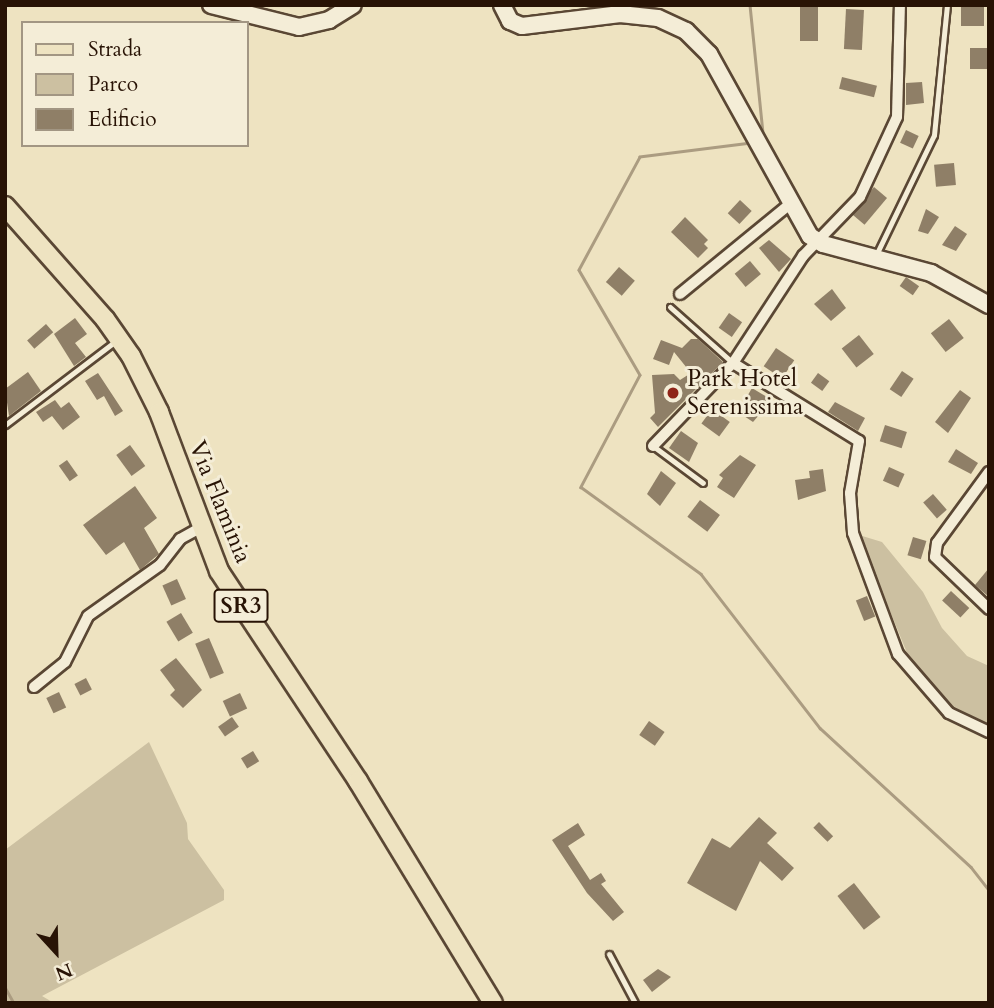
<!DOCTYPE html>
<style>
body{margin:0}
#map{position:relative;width:994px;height:1008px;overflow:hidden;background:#eee3c1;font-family:Cardo,serif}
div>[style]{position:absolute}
.green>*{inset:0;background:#ccc0a1}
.stream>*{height:2.5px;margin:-1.25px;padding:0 1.25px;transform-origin:1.25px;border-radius:1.25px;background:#ab9c81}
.building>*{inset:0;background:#8f7f67;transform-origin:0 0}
.roads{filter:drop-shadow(2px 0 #5a4734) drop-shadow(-2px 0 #5a4734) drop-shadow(0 2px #5a4734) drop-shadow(0 -2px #5a4734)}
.lane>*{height:5px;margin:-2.5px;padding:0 2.5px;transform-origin:2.5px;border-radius:2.5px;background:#f4edd7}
.street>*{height:10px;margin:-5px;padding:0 5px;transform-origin:5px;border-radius:5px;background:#f4edd7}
.secondary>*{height:16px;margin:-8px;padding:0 8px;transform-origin:8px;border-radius:8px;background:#f4edd7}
.primary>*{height:18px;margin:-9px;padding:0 9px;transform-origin:9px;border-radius:9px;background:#eee3c1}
.dots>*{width:19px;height:19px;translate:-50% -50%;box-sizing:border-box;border:4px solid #f4edd7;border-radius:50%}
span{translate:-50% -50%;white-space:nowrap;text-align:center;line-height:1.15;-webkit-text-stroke:6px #f4edd7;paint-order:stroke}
.shield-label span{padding:2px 5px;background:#f4edd7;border:2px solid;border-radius:5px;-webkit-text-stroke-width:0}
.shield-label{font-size:23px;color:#281305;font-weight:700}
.poi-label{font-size:24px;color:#281305}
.left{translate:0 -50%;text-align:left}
.street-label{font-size:24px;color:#281305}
.frame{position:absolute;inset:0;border:7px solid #281305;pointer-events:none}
.legend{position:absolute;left:21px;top:21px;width:228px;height:126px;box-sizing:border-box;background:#f4edd7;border:2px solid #a29683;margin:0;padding:9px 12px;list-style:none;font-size:21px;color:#281305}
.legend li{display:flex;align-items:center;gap:14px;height:35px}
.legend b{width:35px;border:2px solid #a29683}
.north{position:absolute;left:21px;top:917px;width:70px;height:70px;-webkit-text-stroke:5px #f4edd7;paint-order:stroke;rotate:158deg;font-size:19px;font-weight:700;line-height:28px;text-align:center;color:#281305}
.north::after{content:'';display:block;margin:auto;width:24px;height:32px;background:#281305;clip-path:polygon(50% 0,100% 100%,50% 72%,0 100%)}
</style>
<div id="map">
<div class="green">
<div style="clip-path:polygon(859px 535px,882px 542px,923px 592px,942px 628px,967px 656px,989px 666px,989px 727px,948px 708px,916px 675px)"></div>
<div style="clip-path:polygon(149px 742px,187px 823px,188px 839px,224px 890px,224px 900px,42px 996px,54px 1003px,5px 1003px,5px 850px)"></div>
</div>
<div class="stream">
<div style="left:750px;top:5px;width:138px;rotate:84.2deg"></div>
<div style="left:751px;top:143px;width:112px;rotate:172.8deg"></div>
<div style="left:640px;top:157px;width:128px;rotate:118.4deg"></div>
<div style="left:579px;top:270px;width:121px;rotate:59.8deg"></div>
<div style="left:640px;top:375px;width:127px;rotate:117.8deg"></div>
<div style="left:581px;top:487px;width:148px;rotate:35.9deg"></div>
<div style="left:701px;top:574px;width:195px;rotate:52.3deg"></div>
<div style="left:820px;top:728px;width:205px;rotate:42.6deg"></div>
<div style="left:971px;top:867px;width:29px;rotate:52deg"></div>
<div style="left:5px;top:987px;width:18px;rotate:61deg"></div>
</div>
<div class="building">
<div style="left:800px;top:5px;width:18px;height:36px"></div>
<div style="left:961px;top:5px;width:23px;height:21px"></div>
<div style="left:846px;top:9px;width:18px;height:40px;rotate:3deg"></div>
<div style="left:989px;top:48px;width:21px;height:19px;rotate:90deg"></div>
<div style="left:842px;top:77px;width:36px;height:12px;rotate:14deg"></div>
<div style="clip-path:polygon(922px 82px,924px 103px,906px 105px,906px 83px)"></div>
<div style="left:906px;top:130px;width:14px;height:14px;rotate:25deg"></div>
<div style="left:954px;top:163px;width:22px;height:20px;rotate:85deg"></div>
<div style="left:874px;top:187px;width:17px;height:35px;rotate:40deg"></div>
<div style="left:740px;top:200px;width:16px;height:18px;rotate:43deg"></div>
<div style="clip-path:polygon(926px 209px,939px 217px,928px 234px,918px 231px)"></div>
<div style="clip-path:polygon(685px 217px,708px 240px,704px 244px,708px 248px,698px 258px,671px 232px)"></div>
<div style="clip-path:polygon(955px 226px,967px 234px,956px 251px,942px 245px)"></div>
<div style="clip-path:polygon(769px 240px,791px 259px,779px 272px,759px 248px)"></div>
<div style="left:750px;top:261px;width:17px;height:20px;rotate:50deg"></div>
<div style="left:619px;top:267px;width:21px;height:20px;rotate:41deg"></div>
<div style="left:906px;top:277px;width:16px;height:11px;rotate:35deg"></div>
<div style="clip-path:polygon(832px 289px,846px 308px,831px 321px,814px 304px)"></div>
<div style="left:729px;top:313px;width:16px;height:18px;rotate:35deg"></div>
<div style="clip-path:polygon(75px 318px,87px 334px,75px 343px,86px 357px,74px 366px,54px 334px)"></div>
<div style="left:949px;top:319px;width:24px;height:23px;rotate:52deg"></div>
<div style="left:46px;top:324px;width:11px;height:25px;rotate:49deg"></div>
<div style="left:859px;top:335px;width:24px;height:22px;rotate:52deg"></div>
<div style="clip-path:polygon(691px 339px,698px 339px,723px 362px,658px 427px,650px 418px,655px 413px,652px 375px,674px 374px,680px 380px,691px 373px,674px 352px,669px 365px,653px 359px,661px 340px,682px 348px)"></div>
<div style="left:776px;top:348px;width:22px;height:22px;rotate:34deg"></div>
<div style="left:902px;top:371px;width:14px;height:22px;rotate:34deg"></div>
<div style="clip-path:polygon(28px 372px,41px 391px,9px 416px,5px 389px)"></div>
<div style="clip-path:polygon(98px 373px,123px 411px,115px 416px,104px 396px,97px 400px,85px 381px)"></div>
<div style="left:818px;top:373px;width:14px;height:12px;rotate:36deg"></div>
<div style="clip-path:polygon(752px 388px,772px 400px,753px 422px,738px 412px)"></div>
<div style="clip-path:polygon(960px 390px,971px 398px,948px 433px,935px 422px)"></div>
<div style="clip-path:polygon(55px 400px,61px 408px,69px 402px,80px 417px,63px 430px,52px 416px,43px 422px,36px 412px)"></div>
<div style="clip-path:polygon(835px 402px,865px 418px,858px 431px,828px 412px)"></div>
<div style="left:712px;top:409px;width:22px;height:18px;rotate:36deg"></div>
<div style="left:885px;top:425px;width:23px;height:17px;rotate:18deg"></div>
<div style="clip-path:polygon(681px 431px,698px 443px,689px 462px,669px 448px)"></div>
<div style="left:130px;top:445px;width:26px;height:17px;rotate:54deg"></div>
<div style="clip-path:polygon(956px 449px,978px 463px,971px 474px,948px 462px)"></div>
<div style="clip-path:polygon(740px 455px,756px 465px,734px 498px,717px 487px,723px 478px,719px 475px)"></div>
<div style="left:67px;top:460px;width:19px;height:10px;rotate:55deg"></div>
<div style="left:889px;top:467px;width:17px;height:15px;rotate:24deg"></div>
<div style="clip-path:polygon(823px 469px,826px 491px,798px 500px,795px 480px,810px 478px,809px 471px)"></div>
<div style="clip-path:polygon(661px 471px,676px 483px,660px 506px,647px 494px)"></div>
<div style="clip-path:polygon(135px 486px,157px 518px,144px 528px,159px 554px,140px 570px,124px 542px,106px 555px,83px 525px)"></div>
<div style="left:933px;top:494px;width:21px;height:13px;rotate:49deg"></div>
<div style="left:700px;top:500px;width:25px;height:21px;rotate:37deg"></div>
<div style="left:913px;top:537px;width:14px;height:19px;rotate:17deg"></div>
<div style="clip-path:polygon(989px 568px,989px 597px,975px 585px)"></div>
<div style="left:177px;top:579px;width:22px;height:16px;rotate:66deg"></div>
<div style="left:951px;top:591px;width:25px;height:13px;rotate:43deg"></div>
<div style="left:867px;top:596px;width:22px;height:12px;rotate:68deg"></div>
<div style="left:181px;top:613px;width:23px;height:17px;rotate:59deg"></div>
<div style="left:209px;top:638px;width:38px;height:15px;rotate:67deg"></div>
<div style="clip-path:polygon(176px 658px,202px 690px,183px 708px,170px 695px,175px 690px,160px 670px)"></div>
<div style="left:86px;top:678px;width:13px;height:13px;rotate:63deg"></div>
<div style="left:59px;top:692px;width:17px;height:14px;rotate:65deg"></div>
<div style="left:240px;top:693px;width:17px;height:19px;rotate:65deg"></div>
<div style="left:232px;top:717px;width:12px;height:17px;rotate:55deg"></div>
<div style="left:649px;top:721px;width:19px;height:17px;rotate:35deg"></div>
<div style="left:253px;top:751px;width:12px;height:14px;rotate:59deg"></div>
<div style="clip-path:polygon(759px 817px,777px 833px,767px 843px,794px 868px,782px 881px,760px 861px,736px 911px,687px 883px,712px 838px,730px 848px)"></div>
<div style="left:819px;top:822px;width:20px;height:8px;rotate:45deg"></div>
<div style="clip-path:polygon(578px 823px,585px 835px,568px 846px,590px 880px,601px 873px,606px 881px,601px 884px,624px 912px,613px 921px,587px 893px,552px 840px)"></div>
<div style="left:854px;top:883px;width:43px;height:21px;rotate:52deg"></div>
<div style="clip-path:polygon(658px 969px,671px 977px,652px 992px,643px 980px)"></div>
</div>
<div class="roads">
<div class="lane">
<div style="left:876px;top:255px;width:133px;rotate:-64.2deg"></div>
<div style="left:934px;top:135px;width:131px;rotate:-84.3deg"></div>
<div style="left:670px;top:307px;width:84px;rotate:41.6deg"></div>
<div style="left:5px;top:425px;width:141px;rotate:-37.2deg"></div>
<div style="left:653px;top:446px;width:62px;rotate:36.5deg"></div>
<div style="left:609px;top:954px;width:55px;rotate:62deg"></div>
</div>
<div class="street">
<div style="left:680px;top:294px;width:144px;rotate:-39.3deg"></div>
<div style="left:733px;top:363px;width:148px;rotate:31.8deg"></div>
<div style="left:859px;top:441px;width:53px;rotate:99.8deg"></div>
<div style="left:850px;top:493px;width:40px;rotate:85.7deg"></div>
<div style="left:853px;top:533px;width:129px;rotate:69.6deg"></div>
<div style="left:898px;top:654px;width:78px;rotate:49.2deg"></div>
<div style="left:949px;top:713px;width:44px;rotate:25.4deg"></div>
<div style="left:653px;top:446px;width:115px;rotate:-46.1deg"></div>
<div style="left:733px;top:363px;width:128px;rotate:-56.8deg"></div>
<div style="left:803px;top:256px;width:82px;rotate:-46deg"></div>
<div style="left:860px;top:197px;width:88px;rotate:-65.2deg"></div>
<div style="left:897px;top:117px;width:112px;rotate:-88.5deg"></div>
<div style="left:989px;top:472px;width:88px;rotate:126.2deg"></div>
<div style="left:937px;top:543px;width:14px;rotate:98deg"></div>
<div style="left:935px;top:557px;width:75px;rotate:43.9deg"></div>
<div style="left:34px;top:687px;width:40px;rotate:-39deg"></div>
<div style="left:65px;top:662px;width:51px;rotate:-63.4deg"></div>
<div style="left:88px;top:616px;width:88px;rotate:-35.3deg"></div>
<div style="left:160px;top:565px;width:33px;rotate:-52deg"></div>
<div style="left:180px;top:539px;width:23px;rotate:-29deg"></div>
</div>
<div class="secondary">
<div style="left:211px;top:5px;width:91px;rotate:14deg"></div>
<div style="left:299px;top:27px;width:31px;rotate:-13deg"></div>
<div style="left:329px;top:20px;width:28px;rotate:-32deg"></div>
<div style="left:502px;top:5px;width:18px;rotate:63deg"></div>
<div style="left:510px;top:21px;width:13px;rotate:23deg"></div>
<div style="left:522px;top:26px;width:99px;rotate:-7deg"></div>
<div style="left:620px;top:14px;width:38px;rotate:6deg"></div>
<div style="left:658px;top:18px;width:31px;rotate:25deg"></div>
<div style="left:686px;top:31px;width:33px;rotate:45deg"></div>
<div style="left:709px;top:54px;width:208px;rotate:61deg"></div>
<div style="left:810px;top:236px;width:15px;rotate:32deg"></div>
<div style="left:823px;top:244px;width:112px;rotate:15deg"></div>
<div style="left:931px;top:273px;width:66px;rotate:28.9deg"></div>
</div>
<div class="primary">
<div style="left:5px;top:206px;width:151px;rotate:48.5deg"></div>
<div style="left:105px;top:319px;width:45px;rotate:54.9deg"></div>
<div style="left:131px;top:356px;width:63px;rotate:63.4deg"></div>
<div style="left:159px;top:412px;width:170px;rotate:69.3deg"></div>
<div style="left:219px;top:571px;width:252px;rotate:56.5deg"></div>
<div style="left:358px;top:781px;width:260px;rotate:58.7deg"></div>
</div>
</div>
<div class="dots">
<div style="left:673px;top:393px;background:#8f2418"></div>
</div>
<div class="shield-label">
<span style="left:241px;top:606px">SR3</span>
</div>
<div class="poi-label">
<span class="left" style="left:687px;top:393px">Park Hotel<br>Serenissima</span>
</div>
<div class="street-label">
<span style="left:220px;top:502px;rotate:68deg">Via Flaminia</span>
</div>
<div class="frame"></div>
<ul class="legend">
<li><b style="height:9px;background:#eee3c1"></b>Strada</li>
<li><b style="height:19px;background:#ccc0a1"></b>Parco</li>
<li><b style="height:19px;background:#8f7f67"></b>Edificio</li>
</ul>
<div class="north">N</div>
</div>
